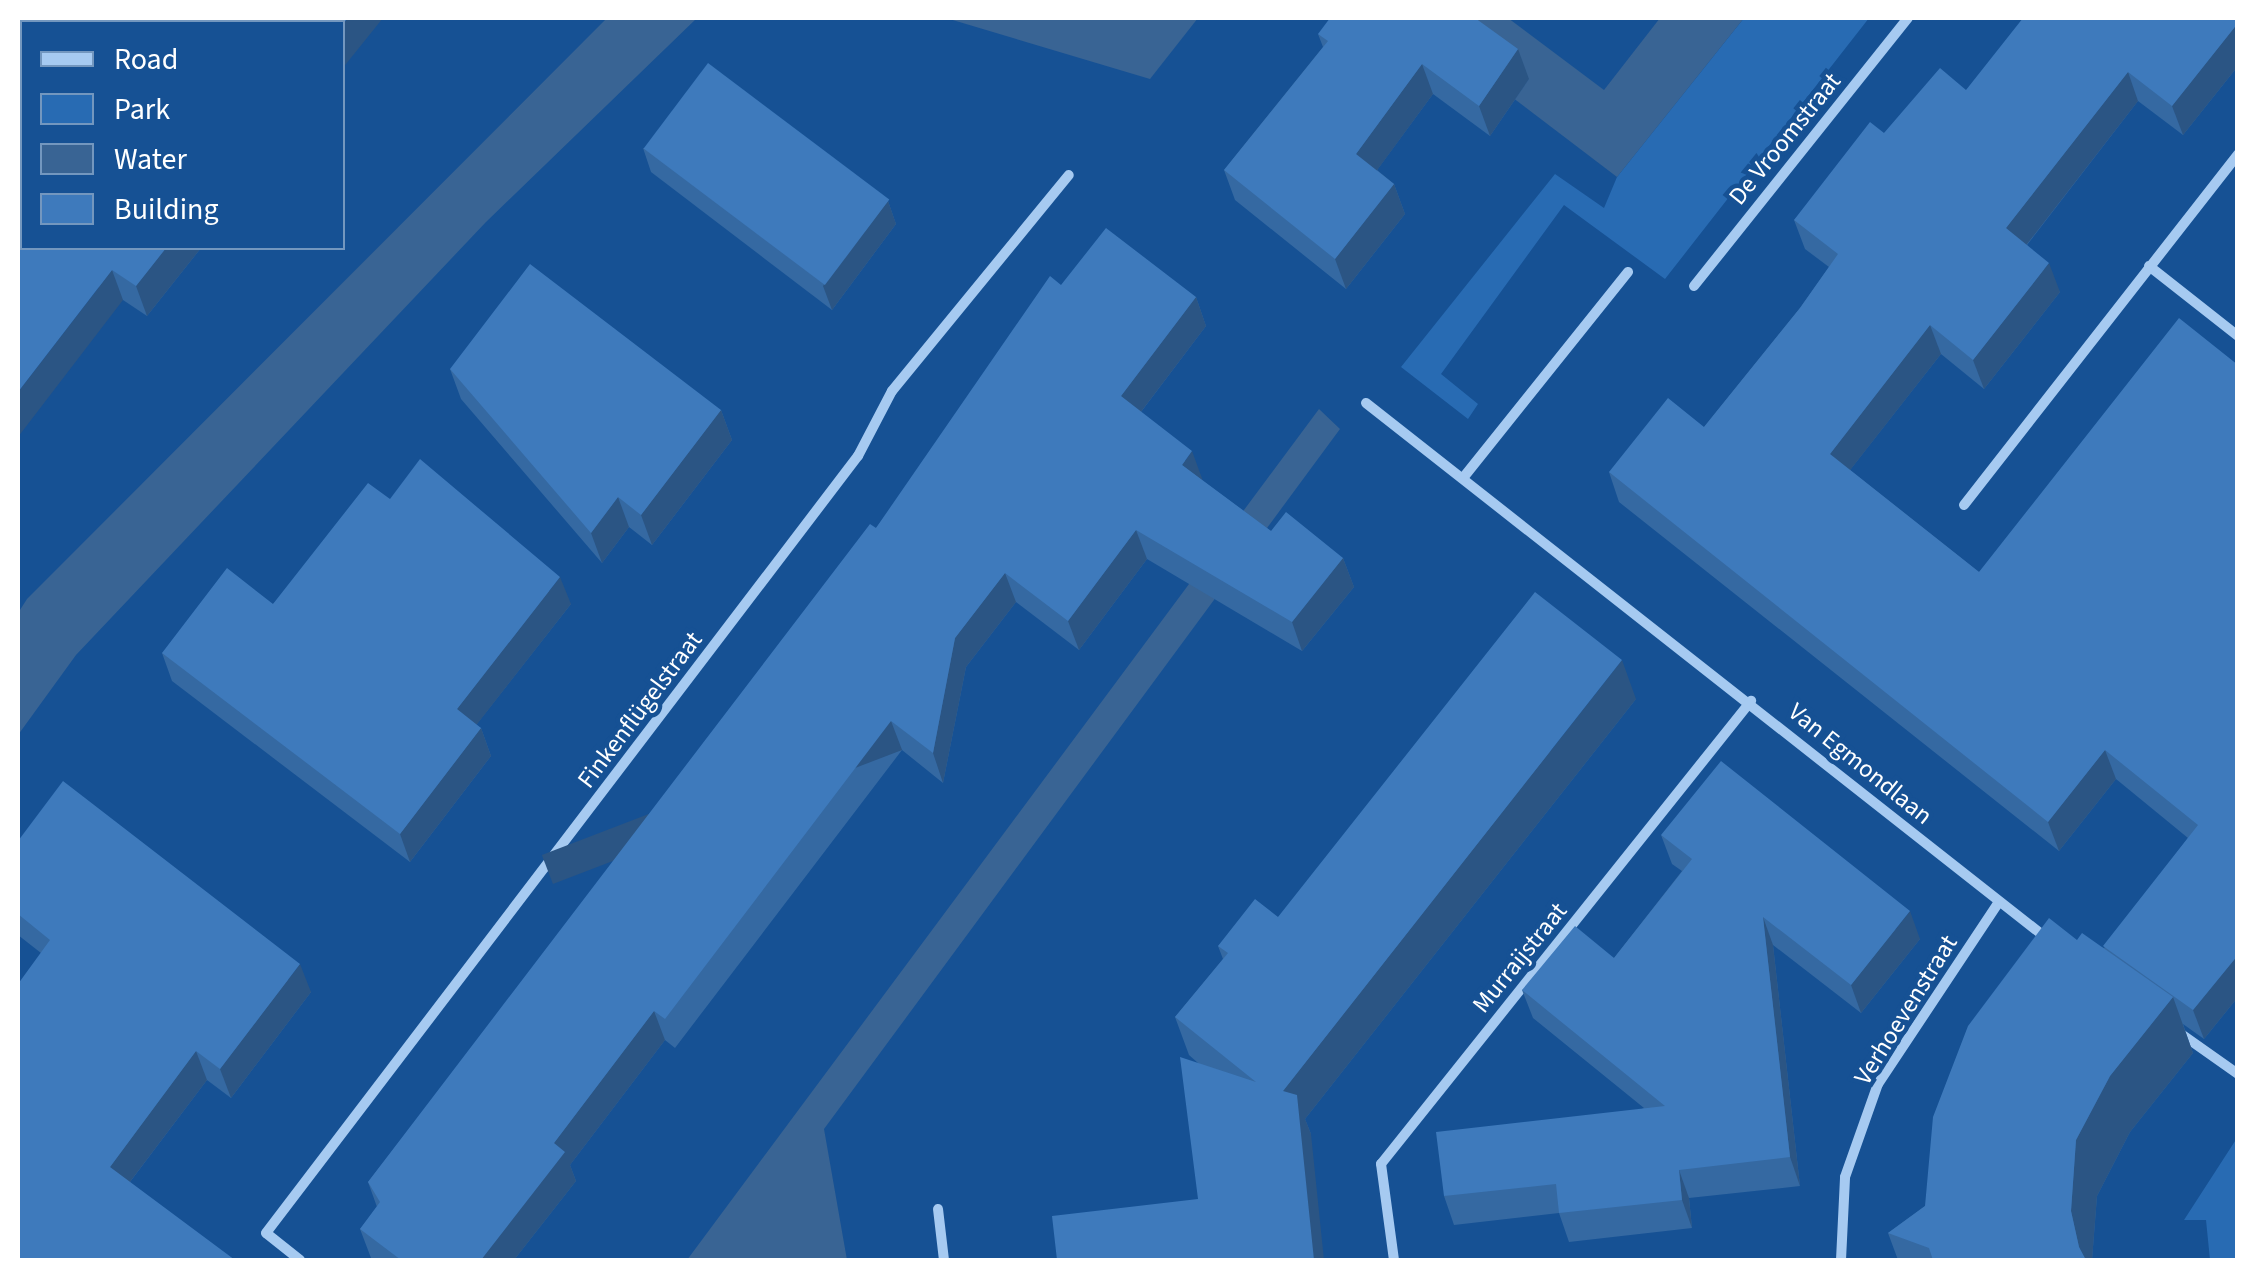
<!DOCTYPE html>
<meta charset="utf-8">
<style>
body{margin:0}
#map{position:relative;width:2255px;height:1278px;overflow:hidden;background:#165194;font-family:"Source Sans 3",sans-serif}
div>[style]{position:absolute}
.green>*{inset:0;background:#286bb3}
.water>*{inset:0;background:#396494}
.minor>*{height:10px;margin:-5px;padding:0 5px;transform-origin:5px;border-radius:5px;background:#a6caf1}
.wall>*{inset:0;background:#3569a2}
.shaded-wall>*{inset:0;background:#2b5584;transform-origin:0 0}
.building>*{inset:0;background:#3e7abc;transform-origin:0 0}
span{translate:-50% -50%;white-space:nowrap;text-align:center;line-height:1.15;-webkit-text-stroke:9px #165194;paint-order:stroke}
.street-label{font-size:25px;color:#fff}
.frame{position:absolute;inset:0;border:20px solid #fff;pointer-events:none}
.legend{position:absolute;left:20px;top:20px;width:325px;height:230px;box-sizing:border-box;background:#165194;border:2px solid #7397bf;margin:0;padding:12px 18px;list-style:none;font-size:30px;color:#fff}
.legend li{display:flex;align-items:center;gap:20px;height:50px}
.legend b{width:50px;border:2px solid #7397bf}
</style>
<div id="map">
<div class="green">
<div style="clip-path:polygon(1744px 18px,1869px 18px,1665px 279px,1564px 205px,1441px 374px,1478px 404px,1468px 419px,1401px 367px,1555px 174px,1604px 208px,1617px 177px)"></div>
<div style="clip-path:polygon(2237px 1138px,2237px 1260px,2210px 1260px,2206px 1220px,2184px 1220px)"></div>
</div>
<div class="water">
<div style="clip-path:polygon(607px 18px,697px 18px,486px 222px,76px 655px,18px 735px,18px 613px,27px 599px)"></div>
<div style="clip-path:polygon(946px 18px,1198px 18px,1150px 79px)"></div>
<div style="clip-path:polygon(1408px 18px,1508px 18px,1604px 90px,1660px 18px,1744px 18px,1617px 177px)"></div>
<div style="clip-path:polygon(1319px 409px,1340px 429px,824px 1129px,847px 1260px,687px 1260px)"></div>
</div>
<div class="minor">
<div style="left:34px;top:22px;width:6px;rotate:-45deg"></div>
<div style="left:18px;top:44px;width:7px;rotate:-56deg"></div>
<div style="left:2149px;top:266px;width:113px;rotate:38.2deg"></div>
<div style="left:1694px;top:286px;width:343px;rotate:-51.4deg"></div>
<div style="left:1366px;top:403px;width:869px;rotate:38.18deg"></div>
<div style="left:1463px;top:478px;width:264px;rotate:-51.3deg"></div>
<div style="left:1964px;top:505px;width:445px;rotate:-52deg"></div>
<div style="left:2177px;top:1031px;width:75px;rotate:35.2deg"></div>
<div style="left:938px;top:1209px;width:51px;rotate:83.3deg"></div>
<div style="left:300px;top:1260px;width:43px;rotate:-141.5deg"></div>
<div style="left:266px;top:1233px;width:977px;rotate:-52.7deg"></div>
<div style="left:858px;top:456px;width:73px;rotate:-62.4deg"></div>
<div style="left:892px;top:391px;width:279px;rotate:-50.7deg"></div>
<div style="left:1394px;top:1260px;width:97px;rotate:-97.7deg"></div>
<div style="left:1381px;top:1164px;width:593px;rotate:-51.37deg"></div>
<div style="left:1841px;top:1260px;width:83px;rotate:-87.2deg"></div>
<div style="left:1845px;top:1177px;width:99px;rotate:-70.5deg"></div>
<div style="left:1878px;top:1084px;width:219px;rotate:-56.4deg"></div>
</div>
<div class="wall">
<div style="clip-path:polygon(2238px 18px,2238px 66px,2183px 135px,2138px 101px,2027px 245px,2060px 292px,1984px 389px,1941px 354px,1850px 470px,1979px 572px,2238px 365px,2238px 997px,2204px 1039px,2183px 1024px,2193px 1053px,2130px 1132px,2097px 1196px,2092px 1260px,1898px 1260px,1888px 1233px,1925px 1206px,2077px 940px,2104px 948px,2188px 838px,2116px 779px,2059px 851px,1619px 502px,1609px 472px,1704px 427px,1800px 308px,1829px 267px,1805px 249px,1794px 220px,1884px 133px,1966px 90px)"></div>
<div style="clip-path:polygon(1318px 34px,1529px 79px,1490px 136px,1433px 94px,1377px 170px,1394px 184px,1405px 214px,1346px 289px,1235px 200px,1224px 170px,1323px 47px)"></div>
<div style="clip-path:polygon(643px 148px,888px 201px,896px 224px,832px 310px,651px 172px)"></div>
<div style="clip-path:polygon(22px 248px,201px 248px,147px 316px,123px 300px)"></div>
<div style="clip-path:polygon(1061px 285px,1196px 297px,1206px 326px,1141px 412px,1203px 481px,1271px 531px,1343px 558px,1354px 587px,1302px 651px,1147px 559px,1079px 650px,1016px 602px,966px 667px,943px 783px,902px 750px,675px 1048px,665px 1040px,570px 1165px,576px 1181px,514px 1260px,374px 1260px,371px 1258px,360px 1229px,377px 1207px,368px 1182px,876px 528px)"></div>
<div style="clip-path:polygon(450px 369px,721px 410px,732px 440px,652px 545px,629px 527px,602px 563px,461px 399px)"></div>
<div style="clip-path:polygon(390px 499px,571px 604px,476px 725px,481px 728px,491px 756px,410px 862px,172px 681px,162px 653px,273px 604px)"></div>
<div style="clip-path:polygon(1636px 699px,1305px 1119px,1311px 1134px,1198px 1063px,1189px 1055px,1175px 1017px,1223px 959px,1218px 946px,1278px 917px)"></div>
<div style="clip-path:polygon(1661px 835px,1920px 939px,1861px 1013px,1773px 945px,1800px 1186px,1689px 1198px,1692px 1228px,1569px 1242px,1559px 1213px,1454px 1225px,1444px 1196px,1644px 1108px,1533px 1018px,1522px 990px,1614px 958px,1682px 871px,1672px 864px)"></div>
<div style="clip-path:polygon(18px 841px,311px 992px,231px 1098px,207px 1080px,130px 1182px,18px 1260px,41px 953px,18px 935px)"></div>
</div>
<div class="shaded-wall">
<div style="clip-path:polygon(348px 18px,383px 18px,342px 69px,342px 25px)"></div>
<div style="clip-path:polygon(2238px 23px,2238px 66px,2183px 135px,2172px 106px)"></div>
<div style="clip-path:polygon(1518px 49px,1529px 79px,1490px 136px,1479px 106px)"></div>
<div style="clip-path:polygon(1422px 64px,1433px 94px,1367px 184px,1356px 154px)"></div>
<div style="clip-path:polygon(2128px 72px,2138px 101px,2017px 257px,2006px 228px)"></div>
<div style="clip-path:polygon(1394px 184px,1405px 214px,1346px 289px,1335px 259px)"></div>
<div style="clip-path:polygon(888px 201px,896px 224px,832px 310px,823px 286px)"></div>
<div style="clip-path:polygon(166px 248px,201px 248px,147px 316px,136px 286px)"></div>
<div style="clip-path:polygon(2049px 263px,2060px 292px,1984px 389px,1973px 360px)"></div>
<div style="clip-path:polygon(112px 270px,123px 300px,18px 437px,18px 392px)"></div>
<div style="clip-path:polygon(1196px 297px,1206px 326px,1131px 425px,1121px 396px)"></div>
<div style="clip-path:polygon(1930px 325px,1941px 354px,1840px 483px,1830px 454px)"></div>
<div style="clip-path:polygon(721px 410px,732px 440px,652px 545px,641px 515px)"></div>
<div style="clip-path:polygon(1192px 451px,1203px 481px,1182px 465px)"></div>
<div style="clip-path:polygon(618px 497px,629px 527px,602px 563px,591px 533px)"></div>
<div style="clip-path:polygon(1136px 530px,1147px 559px,1079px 650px,1068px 621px)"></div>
<div style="clip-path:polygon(1343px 558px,1354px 587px,1302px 651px,1292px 622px)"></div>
<div style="clip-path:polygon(1005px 573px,1016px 602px,966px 667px,943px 783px,933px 753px,955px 638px)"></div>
<div style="clip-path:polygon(560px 577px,571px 604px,467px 737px,457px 709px)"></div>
<div style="clip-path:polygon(1622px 660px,1636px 699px,1305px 1119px,1311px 1134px,1324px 1260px,1314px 1260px,1283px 1091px)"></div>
<div style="left:891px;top:721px;width:31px;height:374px;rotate:69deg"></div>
<div style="clip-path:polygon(481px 728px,491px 756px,410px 862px,400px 834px)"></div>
<div style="clip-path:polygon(2105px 750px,2116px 779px,2059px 851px,2048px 822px)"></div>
<div style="clip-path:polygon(1910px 911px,1920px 939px,1861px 1013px,1851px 985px)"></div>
<div style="clip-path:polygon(1763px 917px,1773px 945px,1800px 1186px,1790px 1157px)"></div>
<div style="clip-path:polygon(2238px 955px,2238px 997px,2204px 1039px,2193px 1010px)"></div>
<div style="clip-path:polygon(300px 964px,311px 992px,231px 1098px,220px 1069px)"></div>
<div style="clip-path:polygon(2173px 997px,2193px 1053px,2130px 1132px,2097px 1196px,2092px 1260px,2084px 1260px,2079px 1247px,2071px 1211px,2076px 1140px,2110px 1076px)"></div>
<div style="clip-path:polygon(654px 1011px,665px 1040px,570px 1165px,576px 1181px,514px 1260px,481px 1260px,554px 1143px)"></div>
<div style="clip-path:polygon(196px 1051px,207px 1080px,120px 1195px,110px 1167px)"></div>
<div style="clip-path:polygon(1679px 1170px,1689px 1198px,1692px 1228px,1682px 1200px)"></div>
</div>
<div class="building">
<div style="clip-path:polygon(165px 18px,348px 18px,342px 25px,342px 22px,161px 22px)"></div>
<div style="clip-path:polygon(1330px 18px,1475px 18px,1518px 49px,1479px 106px,1422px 64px,1356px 154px,1394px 184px,1335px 259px,1224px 170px,1328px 41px,1318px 34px)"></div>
<div style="clip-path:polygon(2023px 18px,2238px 18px,2238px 23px,2172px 106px,2128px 72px,2006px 228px,2049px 263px,1973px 360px,1930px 325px,1830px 454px,1979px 572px,2179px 318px,2238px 365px,2238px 955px,2193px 1010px,2103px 946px,2198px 825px,2105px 750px,2048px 822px,1609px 472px,1668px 398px,1704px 427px,1800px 308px,1838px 254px,1794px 220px,1870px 122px,1884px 133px,1940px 68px,1966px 90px)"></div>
<div style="left:708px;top:63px;width:227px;height:107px;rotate:37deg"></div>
<div style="clip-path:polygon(22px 176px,22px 248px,166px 248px,136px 286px,112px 270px,18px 392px,18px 182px)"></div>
<div style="clip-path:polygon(1106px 228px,1196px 297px,1121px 396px,1192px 451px,1182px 465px,1271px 531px,1286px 512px,1343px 558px,1292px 622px,1136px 530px,1068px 621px,1005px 573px,955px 638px,933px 753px,891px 721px,665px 1019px,654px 1011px,554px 1143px,565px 1152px,481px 1260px,401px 1260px,360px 1229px,380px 1202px,368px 1182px,870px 524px,876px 528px,1050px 276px,1061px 285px)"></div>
<div style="clip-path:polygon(530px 264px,721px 410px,641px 515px,618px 497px,591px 533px,450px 369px)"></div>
<div style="clip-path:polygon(420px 459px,560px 577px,457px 709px,481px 728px,400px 834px,162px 653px,227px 568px,273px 604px,368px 483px,390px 499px)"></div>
<div style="clip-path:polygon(1535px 592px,1622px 660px,1283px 1091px,1297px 1095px,1314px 1260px,1057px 1260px,1052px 1216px,1198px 1199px,1180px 1057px,1256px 1082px,1175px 1017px,1228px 953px,1218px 946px,1255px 899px,1278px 917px)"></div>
<div style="clip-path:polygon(1721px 761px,1910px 911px,1851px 985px,1763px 917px,1790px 1157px,1679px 1170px,1682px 1200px,1559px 1213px,1556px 1184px,1444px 1196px,1436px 1132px,1665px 1106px,1522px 990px,1575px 926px,1614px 958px,1692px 859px,1661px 835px)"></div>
<div style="clip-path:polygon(63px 781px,300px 964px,220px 1069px,196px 1051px,110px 1167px,235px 1260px,18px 1260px,18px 984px,50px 940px,18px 914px,18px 841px)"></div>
<div style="clip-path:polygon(2049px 918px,2077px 940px,2082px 933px,2173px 997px,2110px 1076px,2076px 1140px,2071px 1211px,2079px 1247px,2086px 1260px,1933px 1260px,1929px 1248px,1888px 1233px,1925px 1206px,1933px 1117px,1968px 1026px)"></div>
</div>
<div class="street-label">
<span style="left:1785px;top:139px;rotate:-51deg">De Vroomstraat</span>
<span style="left:640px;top:710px;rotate:-53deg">Finkenflügelstraat</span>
<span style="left:1860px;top:764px;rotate:39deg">Van Egmondlaan</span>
<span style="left:1520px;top:958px;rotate:-51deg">Murraijstraat</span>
<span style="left:1906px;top:1010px;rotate:-58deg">Verhoevenstraat</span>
</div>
<div class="frame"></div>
<ul class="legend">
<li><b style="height:12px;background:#a6caf1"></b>Road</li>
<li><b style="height:28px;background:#286bb3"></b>Park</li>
<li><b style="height:28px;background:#396494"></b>Water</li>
<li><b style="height:28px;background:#3e7abc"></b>Building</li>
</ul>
</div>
